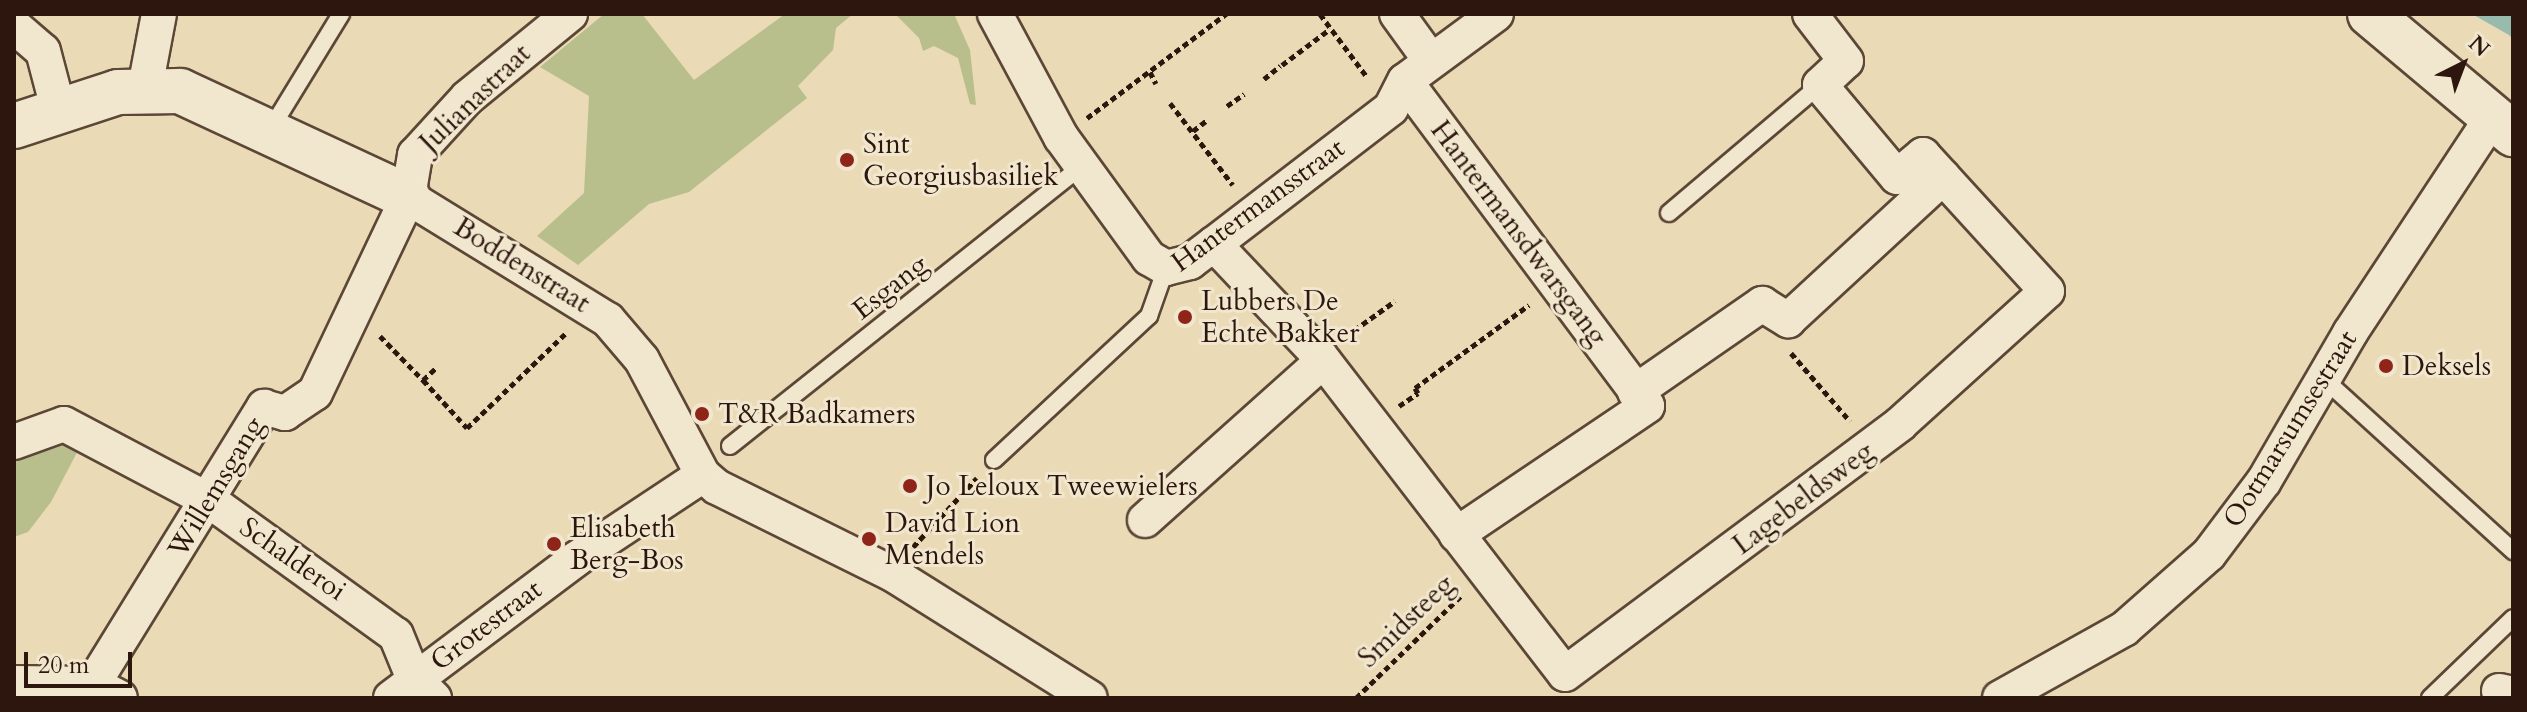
<!DOCTYPE html>
<style>
body{margin:0}
#map{position:relative;width:2527px;height:712px;overflow:hidden;background:#eadab5;font-family:Cardo,serif}
div>[style]{position:absolute}
.green>*{inset:0;background:#b9bf8c}
.water>*{inset:0;background:#98bbae}
.path>*{height:5px;margin-top:-2.5px;transform-origin:0;background:repeating-linear-gradient(90deg,#2c160d 0 6px,transparent 0 10px)}
.roads{filter:drop-shadow(2px 0 #5c4737) drop-shadow(-2px 0 #5c4737) drop-shadow(0 2px #5c4737) drop-shadow(0 -2px #5c4737)}
.lane>*{height:16px;margin:-8px;padding:0 8px;transform-origin:8px;border-radius:8px;background:#f1e7cf}
.street>*{height:34px;margin:-17px;padding:0 17px;transform-origin:17px;border-radius:17px;background:#f1e7cf}
.secondary>*{height:44px;margin:-22px;padding:0 22px;transform-origin:22px;border-radius:22px;background:#f1e7cf}
.dots>*{width:22px;height:22px;translate:-50% -50%;box-sizing:border-box;border:4px solid #f1e7cf;border-radius:50%}
span{translate:-50% -50%;white-space:nowrap;text-align:center;line-height:1.15;-webkit-text-stroke:6px #f1e7cf;paint-order:stroke}
.street-label{font-size:28px;color:#2c160d}
.poi-label{font-size:28px;color:#2c160d}
.left{translate:0 -50%;text-align:left}
.frame{position:absolute;inset:0;border:16px solid #2c160d;pointer-events:none}
.north{position:absolute;left:2423px;top:24px;width:80px;height:80px;-webkit-text-stroke:6px #f1e7cf;paint-order:stroke;rotate:42deg;font-size:22px;font-weight:700;line-height:32px;text-align:center;color:#2c160d}
.north::after{content:'';display:block;margin:auto;width:28px;height:36px;background:#2c160d;clip-path:polygon(50% 0,100% 100%,50% 72%,0 100%)}
.scale{position:absolute;left:24px;top:652px;width:108px;height:36px;box-sizing:border-box;border:4px solid #2c160d;border-top:0;padding-left:10px;font-size:24px;line-height:28px;white-space:nowrap;color:#2c160d;-webkit-text-stroke:6px #f1e7cf;paint-order:stroke}
</style>
<div id="map">
<div class="green">
<div style="clip-path:polygon(604px 14px,642px 14px,694px 80px,785px 14px,853px 14px,836px 28px,833px 50px,798px 86px,807px 98px,689px 192px,649px 204px,578px 265px,537px 236px,584px 193px,589px 96px,540px 67px)"></div>
<div style="clip-path:polygon(895px 14px,954px 14px,970px 50px,976px 105px,970px 104px,958px 58px,934px 46px,923px 51px,919px 38px)"></div>
<div style="clip-path:polygon(62px 432px,83px 441px,51px 502px,28px 532px,14px 537px,14px 449px)"></div>
</div>
<div class="water">
<div style="clip-path:polygon(2472px 14px,2513px 14px,2513px 39px,2509px 35px)"></div>
</div>
<div class="path">
<div style="left:1320px;top:14px;width:79px;rotate:53.3deg"></div>
<div style="left:1282px;top:65px;width:60px;rotate:-36.9deg"></div>
<div style="left:1150px;top:72px;width:13px;rotate:63deg"></div>
<div style="left:1264px;top:79px;width:21px;rotate:-39deg"></div>
<div style="left:1170px;top:103px;width:103px;rotate:52.5deg"></div>
<div style="left:1227px;top:106px;width:21px;rotate:-35deg"></div>
<div style="left:1087px;top:118px;width:174px;rotate:-36.8deg"></div>
<div style="left:1193px;top:131px;width:18px;rotate:-38deg"></div>
<div style="left:380px;top:336px;width:62px;rotate:45.7deg"></div>
<div style="left:423px;top:380px;width:18px;rotate:-43deg"></div>
<div style="left:1346px;top:336px;width:60px;rotate:-35.5deg"></div>
<div style="left:1791px;top:353px;width:90px;rotate:49.1deg"></div>
<div style="left:423px;top:380px;width:65px;rotate:47.5deg"></div>
<div style="left:467px;top:428px;width:139px;rotate:-43.8deg"></div>
<div style="left:1399px;top:406px;width:23px;rotate:-34deg"></div>
<div style="left:1418px;top:393px;width:6px;rotate:-121deg"></div>
<div style="left:1415px;top:388px;width:141px;rotate:-36.1deg"></div>
<div style="left:913px;top:547px;width:94px;rotate:-47.2deg"></div>
<div style="left:1356px;top:698px;width:146px;rotate:-44.2deg"></div>
</div>
<div class="roads">
<div class="lane">
<div style="left:270px;top:130px;width:136px;rotate:-58.5deg"></div>
<div style="left:1669px;top:213px;width:198px;rotate:-40.3deg"></div>
<div style="left:2324px;top:379px;width:256px;rotate:42.3deg"></div>
<div style="left:730px;top:446px;width:448px;rotate:-38.5deg"></div>
<div style="left:994px;top:460px;width:212px;rotate:-42.9deg"></div>
<div style="left:1149px;top:316px;width:51px;rotate:-70.5deg"></div>
<div style="left:2430px;top:698px;width:115px;rotate:-43.9deg"></div>
</div>
<div class="street">
<div style="left:995px;top:14px;width:140px;rotate:61.8deg"></div>
<div style="left:1061px;top:137px;width:150px;rotate:54deg"></div>
<div style="left:1149px;top:258px;width:20px;rotate:30deg"></div>
<div style="left:1166px;top:268px;width:25px;rotate:-14deg"></div>
<div style="left:1190px;top:262px;width:30px;rotate:-37deg"></div>
<div style="left:1214px;top:244px;width:223px;rotate:-37.5deg"></div>
<div style="left:1391px;top:108px;width:30px;rotate:-63deg"></div>
<div style="left:1405px;top:81px;width:113px;rotate:-36.4deg"></div>
<div style="left:1397px;top:14px;width:58px;rotate:54.1deg"></div>
<div style="left:14px;top:26px;width:38px;rotate:41deg"></div>
<div style="left:43px;top:51px;width:63px;rotate:75.3deg"></div>
<div style="left:1405px;top:81px;width:405px;rotate:53.3deg"></div>
<div style="left:1647px;top:406px;width:230px;rotate:146deg"></div>
<div style="left:145px;top:88px;width:75px;rotate:-79.3deg"></div>
<div style="left:408px;top:197px;width:235px;rotate:31.6deg"></div>
<div style="left:608px;top:320px;width:52px;rotate:49.6deg"></div>
<div style="left:642px;top:360px;width:130px;rotate:62.1deg"></div>
<div style="left:703px;top:475px;width:18px;rotate:41deg"></div>
<div style="left:717px;top:487px;width:198px;rotate:26.4deg"></div>
<div style="left:894px;top:575px;width:231px;rotate:32.1deg"></div>
<div style="left:1214px;top:244px;width:154px;rotate:46.6deg"></div>
<div style="left:1320px;top:356px;width:401px;rotate:52.4deg"></div>
<div style="left:1565px;top:674px;width:418px;rotate:-36.7deg"></div>
<div style="left:1900px;top:424px;width:198px;rotate:-42.1deg"></div>
<div style="left:2047px;top:291px;width:184px;rotate:-132.4deg"></div>
<div style="left:1923px;top:155px;width:34px;rotate:140deg"></div>
<div style="left:1897px;top:177px;width:120px;rotate:-129.9deg"></div>
<div style="left:1820px;top:85px;width:35px;rotate:-43deg"></div>
<div style="left:1846px;top:61px;width:59px;rotate:-127.5deg"></div>
<div style="left:1635px;top:392px;width:155px;rotate:-34.7deg"></div>
<div style="left:1762px;top:304px;width:31px;rotate:32deg"></div>
<div style="left:1788px;top:320px;width:211px;rotate:-42.7deg"></div>
<div style="left:14px;top:442px;width:53px;rotate:-19.8deg"></div>
<div style="left:64px;top:424px;width:165px;rotate:27.8deg"></div>
<div style="left:210px;top:501px;width:229px;rotate:35.8deg"></div>
<div style="left:396px;top:635px;width:48px;rotate:67.8deg"></div>
<div style="left:414px;top:679px;width:28px;rotate:44deg"></div>
<div style="left:1145px;top:520px;width:239px;rotate:-41.8deg"></div>
<div style="left:14px;top:683px;width:79px;rotate:0.7deg"></div>
<div style="left:93px;top:684px;width:30px;rotate:27deg"></div>
<div style="left:93px;top:684px;width:326px;rotate:-58.3deg"></div>
<div style="left:264px;top:407px;width:22px;rotate:16deg"></div>
<div style="left:285px;top:413px;width:36px;rotate:-34deg"></div>
<div style="left:315px;top:393px;width:217px;rotate:-64.6deg"></div>
<div style="left:408px;top:197px;width:43px;rotate:-80.5deg"></div>
<div style="left:415px;top:155px;width:77px;rotate:-47.6deg"></div>
<div style="left:467px;top:98px;width:133px;rotate:-39.2deg"></div>
<div style="left:2499px;top:691px;width:14px;rotate:12deg"></div>
<div style="left:391px;top:698px;width:231px;rotate:-36.9deg"></div>
<div style="left:576px;top:559px;width:152px;rotate:-33.5deg"></div>
<div style="left:2000px;top:698px;width:142px;rotate:-29.1deg"></div>
<div style="left:2124px;top:629px;width:113px;rotate:-41.4deg"></div>
<div style="left:2209px;top:554px;width:91px;rotate:-53deg"></div>
<div style="left:2264px;top:481px;width:171px;rotate:-59.8deg"></div>
<div style="left:2350px;top:333px;width:258px;rotate:-56.6deg"></div>
</div>
<div class="secondary">
<div style="left:2370px;top:14px;width:187px;rotate:40deg"></div>
<div style="left:14px;top:126px;width:109px;rotate:-18.1deg"></div>
<div style="left:118px;top:92px;width:62px;rotate:-0.9deg"></div>
<div style="left:180px;top:91px;width:251px;rotate:24.9deg"></div>
</div>
</div>
<div class="dots">
<div style="left:847px;top:160px;background:#8f2418"></div>
<div style="left:1185px;top:317px;background:#8f2418"></div>
<div style="left:2386px;top:366px;background:#8f2418"></div>
<div style="left:702px;top:414px;background:#8f2418"></div>
<div style="left:910px;top:486px;background:#8f2418"></div>
<div style="left:869px;top:539px;background:#8f2418"></div>
<div style="left:554px;top:544px;background:#8f2418"></div>
</div>
<div class="street-label">
<span style="left:475px;top:98px;rotate:-44deg">Julianastraat</span>
<span style="left:1258px;top:205px;rotate:-36deg">Hantermansstraat</span>
<span style="left:1519px;top:233px;rotate:53deg">Hantermansdwarsgang</span>
<span style="left:522px;top:265px;rotate:32deg">Boddenstraat</span>
<span style="left:890px;top:287px;rotate:-38deg">Esgang</span>
<span style="left:2290px;top:429px;rotate:-58deg">Ootmarsumsestraat</span>
<span style="left:216px;top:487px;rotate:-59deg">Willemsgang</span>
<span style="left:1803px;top:498px;rotate:-37deg">Lagebeldsweg</span>
<span style="left:293px;top:559px;rotate:35deg">Schalderoi</span>
<span style="left:1406px;top:621px;rotate:-44deg">Smidsteeg</span>
<span style="left:486px;top:625px;rotate:-37deg">Grotestraat</span>
</div>
<div class="poi-label">
<span class="left" style="left:863px;top:160px">Sint<br>Georgiusbasiliek</span>
<span class="left" style="left:1201px;top:317px">Lubbers De<br>Echte Bakker</span>
<span class="left" style="left:2402px;top:366px">Deksels</span>
<span class="left" style="left:718px;top:414px">T&amp;R Badkamers</span>
<span class="left" style="left:926px;top:486px">Jo Leloux Tweewielers</span>
<span class="left" style="left:885px;top:539px">David Lion<br>Mendels</span>
<span class="left" style="left:570px;top:544px">Elisabeth<br>Berg-Bos</span>
</div>
<div class="frame"></div>
<div class="north">N</div>
<div class="scale">20 m</div>
</div>
